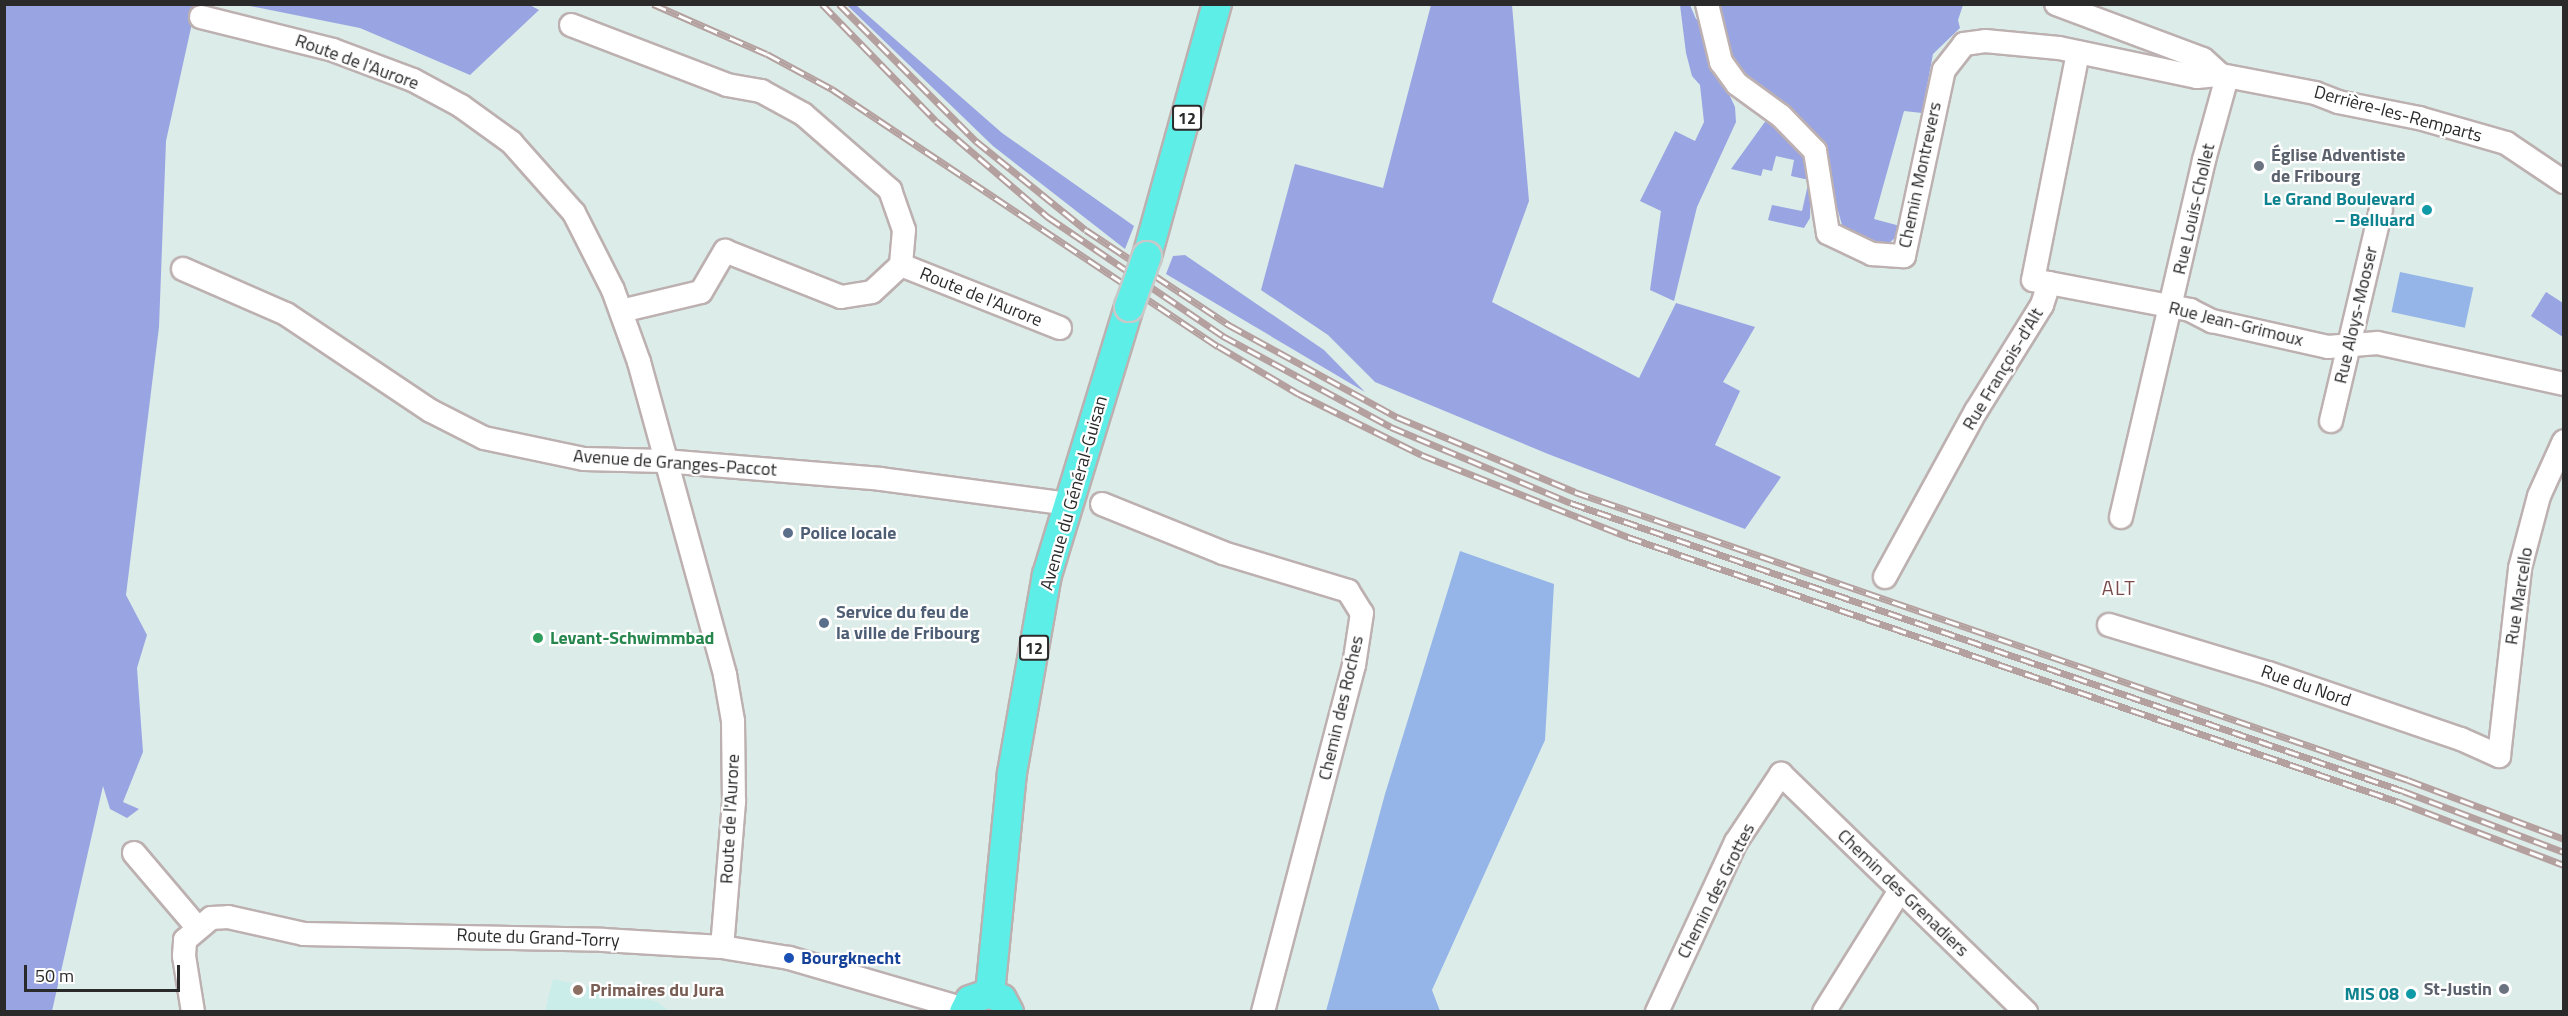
<!DOCTYPE html>
<meta charset="utf-8">
<style>
body{margin:0}
#map{position:relative;width:2568px;height:1016px;overflow:hidden;background:#dcece8;font-family:"Titillium Web",sans-serif}
div>[style]{position:absolute}
.education>*{inset:0;background:#cbede9}
.green>*{inset:0;background:#99a4e2}
.pitch>*{inset:0;background:#95b5e9;transform-origin:0 0}
.roads{filter:drop-shadow(2px 0 #bdb0b0) drop-shadow(-2px 0 #bdb0b0) drop-shadow(0 2px #bdb0b0) drop-shadow(0 -2px #bdb0b0)}
.minor>*{height:22px;margin:-11px;padding:0 11px;transform-origin:11px;border-radius:11px;background:#fff}
.major>*{height:28px;margin:-14px;padding:0 14px;transform-origin:14px;border-radius:14px;background:#5eeee8}
.rail>*{height:7px;margin-top:-3.5px;transform-origin:0;background:repeating-linear-gradient(90deg,#fff 0 14px,#b4a09f 0 28px);box-sizing:border-box;border-block:2px solid #b4a09f}
.bridges{filter:drop-shadow(2px 0 #c8c8c8) drop-shadow(-2px 0 #c8c8c8) drop-shadow(0 2px #c8c8c8) drop-shadow(0 -2px #c8c8c8)}
.major-bridge>*{height:28px;margin:-14px;padding:0 14px;transform-origin:14px;border-radius:14px;background:#5eeee8}
.dots>*{width:16px;height:16px;translate:-50% -50%;box-sizing:border-box;border:3px solid #fff;border-radius:50%}
span{translate:-50% -50%;white-space:nowrap;text-align:center;line-height:1.15;-webkit-text-stroke:4.5px #fff;paint-order:stroke}
.shield-label span{padding:2px 4px;background:#fff;border:2px solid;border-radius:4px;-webkit-text-stroke-width:0}
.shield-label{font-size:16px;color:#2a2a2a;font-weight:700}
.street-label{font-size:18px;color:#2a2a2a}
.worship-label{font-size:18px;color:#5b616d;font-weight:700}
.left{translate:0 -50%;text-align:left}
.right{translate:-100% -50%;text-align:right}
.culture-label{font-size:18px;color:#0d838f;font-weight:700}
.service-label{font-size:18px;color:#4e5e75;font-weight:700}
.leisure-label{font-size:18px;color:#27864d;font-weight:700}
.transit-label{font-size:18px;color:#164399;font-weight:700}
.education-label{font-size:18px;color:#785e54;font-weight:700}
.neighbourhood-label{font-size:20px;color:#7a4b4b;letter-spacing:1.5px}
.frame{position:absolute;inset:0;border:6px solid #2a2a2a;pointer-events:none}
.scale{position:absolute;left:24px;top:965px;width:156px;height:27px;box-sizing:border-box;border:3px solid #2a2a2a;border-top:0;padding-left:8px;font-size:18px;line-height:21px;white-space:nowrap;color:#2a2a2a;-webkit-text-stroke:4px #fff;paint-order:stroke}
</style>
<div id="map">
<div class="education">
<div style="clip-path:polygon(553px 979px,658px 1002px,669px 1011px,545px 1011px)"></div>
</div>
<div class="green">
<div style="clip-path:polygon(528px 4px,539px 10px,470px 75px,360px 28px,245px 5px)"></div>
<div style="clip-path:polygon(5px 5px,196px 5px,166px 141px,159px 327px,126px 595px,147px 635px,137px 668px,143px 752px,123px 802px,139px 809px,127px 818px,110px 809px,103px 786px,52px 1011px,5px 1012px)"></div>
<div style="clip-path:polygon(847px 5px,856px 5px,1002px 133px,1134px 226px,1125px 249px,993px 146px)"></div>
<div style="clip-path:polygon(1431px 5px,1512px 5px,1529px 201px,1492px 302px,1639px 378px,1676px 303px,1755px 327px,1723px 382px,1740px 391px,1715px 445px,1781px 477px,1745px 529px,1548px 454px,1375px 382px,1328px 335px,1261px 290px,1295px 164px,1383px 188px)"></div>
<div style="clip-path:polygon(1680px 5px,1690px 5px,1696px 19px,1701px 21px,1707px 47px,1735px 107px,1736px 122px,1697px 207px,1674px 301px,1650px 290px,1661px 211px,1640px 201px,1675px 131px,1695px 141px,1704px 122px,1700px 85px,1692px 76px,1686px 53px)"></div>
<div style="clip-path:polygon(1713px 5px,1963px 5px,1958px 20px,1960px 28px,1933px 54px,1922px 113px,1904px 111px,1874px 219px,1900px 226px,1896px 237px,1887px 245px,1857px 239px,1842px 225px,1822px 154px,1741px 77px,1727px 54px)"></div>
<div style="clip-path:polygon(1767px 119px,1791px 139px,1803px 156px,1811px 177px,1810px 218px,1804px 228px,1768px 220px,1772px 205px,1802px 211px,1809px 180px,1791px 176px,1794px 160px,1776px 156px,1772px 171px,1763px 169px,1761px 176px,1731px 169px)"></div>
<div style="clip-path:polygon(1185px 255px,1324px 350px,1365px 392px,1166px 274px,1173px 256px)"></div>
<div style="clip-path:polygon(2546px 292px,2563px 303px,2563px 337px,2531px 316px)"></div>
</div>
<div class="pitch">
<div style="left:2400px;top:272px;width:75px;height:41px;rotate:12deg"></div>
<div style="clip-path:polygon(1460px 551px,1554px 584px,1545px 740px,1432px 990px,1440px 1011px,1326px 1011px,1385px 794px)"></div>
</div>
<div class="roads">
<div class="minor">
<div style="left:1707px;top:4px;width:60px;rotate:76.4deg"></div>
<div style="left:1721px;top:62px;width:27px;rotate:54deg"></div>
<div style="left:1737px;top:84px;width:54px;rotate:36deg"></div>
<div style="left:1781px;top:116px;width:49px;rotate:45.8deg"></div>
<div style="left:1815px;top:151px;width:83px;rotate:81deg"></div>
<div style="left:1828px;top:233px;width:49px;rotate:25.5deg"></div>
<div style="left:1872px;top:254px;width:32px;rotate:4deg"></div>
<div style="left:1904px;top:256px;width:190px;rotate:-77.9deg"></div>
<div style="left:1944px;top:70px;width:33px;rotate:-52deg"></div>
<div style="left:1964px;top:44px;width:21px;rotate:-8deg"></div>
<div style="left:1985px;top:41px;width:74px;rotate:5.4deg"></div>
<div style="left:2059px;top:48px;width:141px;rotate:11.9deg"></div>
<div style="left:2197px;top:77px;width:24px;rotate:-5deg"></div>
<div style="left:2221px;top:75px;width:96px;rotate:10.8deg"></div>
<div style="left:2315px;top:93px;width:25px;rotate:21deg"></div>
<div style="left:2338px;top:102px;width:83px;rotate:11.2deg"></div>
<div style="left:2419px;top:118px;width:91px;rotate:16deg"></div>
<div style="left:2506px;top:143px;width:70px;rotate:33.9deg"></div>
<div style="left:2056px;top:4px;width:157px;rotate:20.5deg"></div>
<div style="left:2203px;top:59px;width:24px;rotate:42deg"></div>
<div style="left:201px;top:17px;width:136px;rotate:14deg"></div>
<div style="left:333px;top:50px;width:85px;rotate:20.6deg"></div>
<div style="left:413px;top:80px;width:55px;rotate:28.4deg"></div>
<div style="left:461px;top:106px;width:62px;rotate:35.8deg"></div>
<div style="left:511px;top:142px;width:95px;rotate:48.4deg"></div>
<div style="left:574px;top:213px;width:86px;rotate:63.1deg"></div>
<div style="left:613px;top:290px;width:77px;rotate:70.1deg"></div>
<div style="left:639px;top:362px;width:325px;rotate:74.6deg"></div>
<div style="left:725px;top:675px;width:47px;rotate:80.1deg"></div>
<div style="left:733px;top:721px;width:81px;rotate:89.3deg"></div>
<div style="left:734px;top:802px;width:145px;rotate:94.7deg"></div>
<div style="left:571px;top:25px;width:167px;rotate:21deg"></div>
<div style="left:727px;top:85px;width:35px;rotate:10deg"></div>
<div style="left:761px;top:91px;width:48px;rotate:28.7deg"></div>
<div style="left:803px;top:114px;width:116px;rotate:41.1deg"></div>
<div style="left:890px;top:190px;width:42px;rotate:70.7deg"></div>
<div style="left:904px;top:230px;width:35px;rotate:95deg"></div>
<div style="left:183px;top:269px;width:112px;rotate:23.6deg"></div>
<div style="left:286px;top:314px;width:174px;rotate:33.8deg"></div>
<div style="left:431px;top:411px;width:59px;rotate:27deg"></div>
<div style="left:484px;top:438px;width:102px;rotate:11.9deg"></div>
<div style="left:584px;top:459px;width:80px;rotate:1.4deg"></div>
<div style="left:664px;top:461px;width:218px;rotate:4.7deg"></div>
<div style="left:881px;top:479px;width:189px;rotate:7.6deg"></div>
<div style="left:2049px;top:283px;width:144px;rotate:10.8deg"></div>
<div style="left:2190px;top:310px;width:25px;rotate:27deg"></div>
<div style="left:2212px;top:321px;width:119px;rotate:12.6deg"></div>
<div style="left:2328px;top:347px;width:50px;rotate:-4.6deg"></div>
<div style="left:2378px;top:343px;width:190px;rotate:12.4deg"></div>
<div style="left:621px;top:311px;width:82px;rotate:-13.4deg"></div>
<div style="left:701px;top:292px;width:48px;rotate:-59.7deg"></div>
<div style="left:725px;top:251px;width:125px;rotate:21.6deg"></div>
<div style="left:841px;top:297px;width:31px;rotate:-9deg"></div>
<div style="left:872px;top:292px;width:40px;rotate:-43deg"></div>
<div style="left:901px;top:265px;width:171px;rotate:21.6deg"></div>
<div style="left:2331px;top:421px;width:217px;rotate:-76.7deg"></div>
<div style="left:1102px;top:504px;width:131px;rotate:22deg"></div>
<div style="left:1223px;top:553px;width:131px;rotate:16.9deg"></div>
<div style="left:1348px;top:591px;width:26px;rotate:58deg"></div>
<div style="left:1362px;top:613px;width:53px;rotate:98.7deg"></div>
<div style="left:1354px;top:665px;width:359px;rotate:104.7deg"></div>
<div style="left:2121px;top:517px;width:367px;rotate:-76.9deg"></div>
<div style="left:2204px;top:160px;width:86px;rotate:-74.5deg"></div>
<div style="left:1885px;top:577px;width:189px;rotate:-61.3deg"></div>
<div style="left:1976px;top:411px;width:125px;rotate:-58.1deg"></div>
<div style="left:2042px;top:305px;width:23px;rotate:-72deg"></div>
<div style="left:2049px;top:283px;width:16px;rotate:-169deg"></div>
<div style="left:2033px;top:280px;width:232px;rotate:-78.8deg"></div>
<div style="left:2109px;top:625px;width:166px;rotate:16.8deg"></div>
<div style="left:2268px;top:673px;width:204px;rotate:18.9deg"></div>
<div style="left:2461px;top:739px;width:42px;rotate:24.1deg"></div>
<div style="left:2499px;top:756px;width:189px;rotate:-83.6deg"></div>
<div style="left:2520px;top:568px;width:74px;rotate:-75.2deg"></div>
<div style="left:2539px;top:496px;width:60px;rotate:-65.6deg"></div>
<div style="left:134px;top:853px;width:97px;rotate:49.6deg"></div>
<div style="left:193px;top:1012px;width:57px;rotate:-99.1deg"></div>
<div style="left:184px;top:956px;width:16px;rotate:-86deg"></div>
<div style="left:185px;top:940px;width:34px;rotate:-40deg"></div>
<div style="left:211px;top:918px;width:17px;rotate:-3deg"></div>
<div style="left:228px;top:917px;width:78px;rotate:12.6deg"></div>
<div style="left:304px;top:934px;width:299px;rotate:1.1deg"></div>
<div style="left:603px;top:940px;width:119px;rotate:3.4deg"></div>
<div style="left:722px;top:947px;width:68px;rotate:9.3deg"></div>
<div style="left:789px;top:958px;width:182px;rotate:16.2deg"></div>
<div style="left:1657px;top:1012px;width:187px;rotate:-65.1deg"></div>
<div style="left:1736px;top:842px;width:82px;rotate:-56.5deg"></div>
<div style="left:1781px;top:774px;width:342px;rotate:44.2deg"></div>
<div style="left:1824px;top:1012px;width:142px;rotate:-58deg"></div>
</div>
<div class="major">
<div style="left:1147px;top:256px;width:262px;rotate:-74.5deg"></div>
<div style="left:990px;top:993px;width:221px;rotate:-84.3deg"></div>
<div style="left:1012px;top:773px;width:201px;rotate:-80deg"></div>
<div style="left:1047px;top:575px;width:280px;rotate:-73deg"></div>
<div style="left:964px;top:1012px;width:13px;rotate:-63deg"></div>
<div style="left:970px;top:1000px;width:21px;rotate:-19deg"></div>
<div style="left:990px;top:993px;width:13px;rotate:27deg"></div>
<div style="left:1002px;top:999px;width:15px;rotate:62deg"></div>
</div>
</div>
<div class="rail">
<div style="left:653px;top:4px;width:124px;rotate:23.7deg"></div>
<div style="left:767px;top:54px;width:74px;rotate:28.3deg"></div>
<div style="left:832px;top:89px;width:464px;rotate:33.7deg"></div>
<div style="left:1218px;top:346px;width:94px;rotate:30.7deg"></div>
<div style="left:1299px;top:394px;width:137px;rotate:26.4deg"></div>
<div style="left:1422px;top:455px;width:222px;rotate:21.7deg"></div>
<div style="left:1628px;top:537px;width:815px;rotate:18.97deg"></div>
<div style="left:2399px;top:802px;width:177px;rotate:20.9deg"></div>
<div style="left:822px;top:4px;width:163px;rotate:45.7deg"></div>
<div style="left:936px;top:121px;width:148px;rotate:40.6deg"></div>
<div style="left:1048px;top:217px;width:212px;rotate:34.2deg"></div>
<div style="left:1223px;top:336px;width:191px;rotate:28.4deg"></div>
<div style="left:1391px;top:427px;width:195px;rotate:22.9deg"></div>
<div style="left:1571px;top:503px;width:880px;rotate:19.09deg"></div>
<div style="left:2403px;top:791px;width:172px;rotate:20.8deg"></div>
<div style="left:839px;top:4px;width:194px;rotate:45deg"></div>
<div style="left:976px;top:141px;width:141px;rotate:39deg"></div>
<div style="left:1086px;top:230px;width:172px;rotate:33.6deg"></div>
<div style="left:1229px;top:325px;width:192px;rotate:28.7deg"></div>
<div style="left:1397px;top:417px;width:193px;rotate:22.8deg"></div>
<div style="left:1575px;top:492px;width:881px;rotate:19.07deg"></div>
<div style="left:2408px;top:780px;width:167px;rotate:20.7deg"></div>
</div>
<div class="bridges">
<div class="major-bridge">
<div style="left:1129px;top:307px;width:54px;rotate:-70.6deg"></div>
</div>
</div>
<div class="dots">
<div style="left:2259px;top:166px;background:#6b7280"></div>
<div style="left:2427px;top:210px;background:#0f9aa8"></div>
<div style="left:788px;top:533px;background:#5c6f8a"></div>
<div style="left:824px;top:623px;background:#5c6f8a"></div>
<div style="left:538px;top:638px;background:#2e9e5b"></div>
<div style="left:789px;top:958px;background:#1a4fb4"></div>
<div style="left:2504px;top:989px;background:#6b7280"></div>
<div style="left:578px;top:990px;background:#8d6e63"></div>
<div style="left:2411px;top:994px;background:#0f9aa8"></div>
</div>
<div class="shield-label">
<span style="left:1187px;top:118px">12</span>
<span style="left:1034px;top:648px">12</span>
</div>
<div class="street-label">
<span style="left:357px;top:62px;rotate:20deg">Route de l'Aurore</span>
<span style="left:2398px;top:114px;rotate:15deg">Derrière-les-Remparts</span>
<span style="left:1920px;top:175px;rotate:-78deg">Chemin Montrevers</span>
<span style="left:2194px;top:209px;rotate:-77deg">Rue Louis-Chollet</span>
<span style="left:981px;top:297px;rotate:22deg">Route de l'Aurore</span>
<span style="left:2356px;top:315px;rotate:-77deg">Rue Aloys-Mooser</span>
<span style="left:2236px;top:324px;rotate:14deg">Rue Jean-Grimoux</span>
<span style="left:2003px;top:369px;rotate:-59deg">Rue François-d'Alt</span>
<span style="left:675px;top:463px;rotate:4deg">Avenue de Granges-Paccot</span>
<span style="left:1074px;top:493px;rotate:-74deg">Avenue du Général-Guisan</span>
<span style="left:2519px;top:596px;rotate:-81deg">Rue Marcello</span>
<span style="left:2306px;top:686px;rotate:19deg">Rue du Nord</span>
<span style="left:1341px;top:708px;rotate:-77deg">Chemin des Roches</span>
<span style="left:730px;top:819px;rotate:-87deg">Route de l'Aurore</span>
<span style="left:1716px;top:891px;rotate:-63deg">Chemin des Grottes</span>
<span style="left:1903px;top:893px;rotate:44deg">Chemin des Grenadiers</span>
<span style="left:538px;top:938px;rotate:2deg">Route du Grand-Torry</span>
</div>
<div class="worship-label">
<span class="left" style="left:2271px;top:166px">Église Adventiste<br>de Fribourg</span>
<span class="right" style="left:2492px;top:989px">St-Justin</span>
</div>
<div class="culture-label">
<span class="right" style="left:2415px;top:210px">Le Grand Boulevard<br>– Belluard</span>
<span class="right" style="left:2399px;top:994px">MIS 08</span>
</div>
<div class="service-label">
<span class="left" style="left:800px;top:533px">Police locale</span>
<span class="left" style="left:836px;top:623px">Service du feu de<br>la ville de Fribourg</span>
</div>
<div class="leisure-label">
<span class="left" style="left:550px;top:638px">Levant-Schwimmbad</span>
</div>
<div class="transit-label">
<span class="left" style="left:801px;top:958px">Bourgknecht</span>
</div>
<div class="education-label">
<span class="left" style="left:590px;top:990px">Primaires du Jura</span>
</div>
<div class="neighbourhood-label">
<span style="left:2119px;top:587px">ALT</span>
</div>
<div class="frame"></div>
<div class="scale">50 m</div>
</div>
